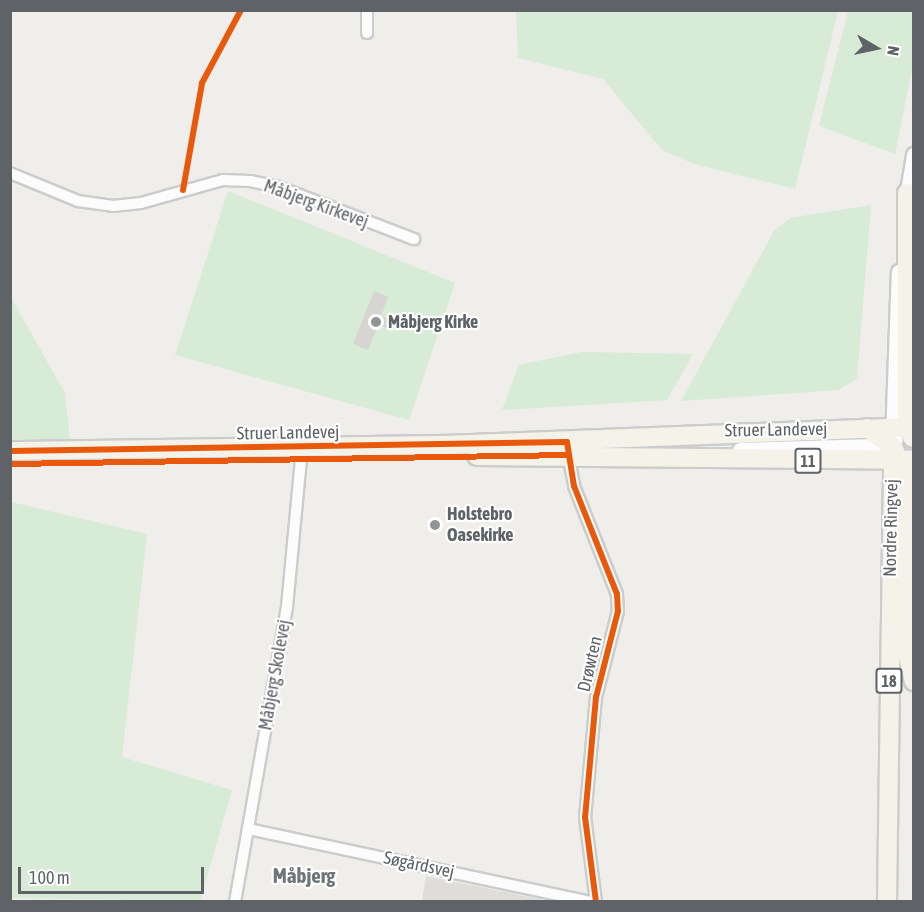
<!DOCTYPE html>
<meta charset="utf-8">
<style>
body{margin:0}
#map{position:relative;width:924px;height:912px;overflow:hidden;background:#efeeea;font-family:"Asap Condensed",sans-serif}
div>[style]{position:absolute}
.industrial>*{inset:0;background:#dfddda}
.green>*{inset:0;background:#d8ebd6}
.building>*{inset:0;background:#d6d5d3}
.roads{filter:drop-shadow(2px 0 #cbcccc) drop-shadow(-2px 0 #cbcccc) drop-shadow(0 2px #cbcccc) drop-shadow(0 -2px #cbcccc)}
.minor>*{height:10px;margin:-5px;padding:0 5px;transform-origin:5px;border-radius:5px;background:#fdfcfc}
.secondary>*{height:15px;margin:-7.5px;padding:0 7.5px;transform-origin:7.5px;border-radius:7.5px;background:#fdfcfc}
.primary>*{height:18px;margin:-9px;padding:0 9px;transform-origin:9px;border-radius:9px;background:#f4f2e9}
.cycleway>*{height:6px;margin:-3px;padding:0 3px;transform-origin:3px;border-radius:3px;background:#e8590c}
.dots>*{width:16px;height:16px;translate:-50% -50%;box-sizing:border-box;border:3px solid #fff;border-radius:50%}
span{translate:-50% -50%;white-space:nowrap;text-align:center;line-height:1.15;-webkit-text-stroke:4.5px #fff;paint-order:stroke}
.shield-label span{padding:2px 4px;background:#fff;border:2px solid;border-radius:4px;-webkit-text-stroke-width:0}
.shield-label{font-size:16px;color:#5f6368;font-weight:700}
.street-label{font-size:18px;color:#5f6368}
.poi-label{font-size:18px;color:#5f6368;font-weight:700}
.left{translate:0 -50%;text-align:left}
.quarter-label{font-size:21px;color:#70757a;font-weight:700}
.frame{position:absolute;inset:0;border:12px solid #5f6368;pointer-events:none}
.north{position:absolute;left:846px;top:18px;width:60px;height:60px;-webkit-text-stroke:4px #fff;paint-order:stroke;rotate:99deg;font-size:16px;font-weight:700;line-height:24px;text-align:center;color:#5f6368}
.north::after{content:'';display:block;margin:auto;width:21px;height:27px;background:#5f6368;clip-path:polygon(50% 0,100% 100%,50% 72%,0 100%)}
.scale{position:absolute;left:18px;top:867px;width:186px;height:27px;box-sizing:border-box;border:3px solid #5f6368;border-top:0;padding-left:8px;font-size:18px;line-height:21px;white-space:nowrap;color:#5f6368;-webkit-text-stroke:4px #fff;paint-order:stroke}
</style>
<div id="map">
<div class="industrial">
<div style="clip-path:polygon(426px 876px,549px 901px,422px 901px)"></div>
</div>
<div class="green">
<div style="clip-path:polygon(516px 11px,838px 11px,795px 189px,694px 164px,662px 150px,603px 79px,518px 58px)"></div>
<div style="clip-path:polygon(848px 11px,913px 11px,913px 65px,895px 154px,819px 126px)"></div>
<div style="clip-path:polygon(228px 191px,455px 283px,409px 420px,175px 355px)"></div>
<div style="clip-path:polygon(871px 205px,857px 379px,838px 390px,681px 401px,774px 231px,790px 218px)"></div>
<div style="clip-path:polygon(10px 296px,65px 393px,70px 439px,11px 440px)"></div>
<div style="clip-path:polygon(581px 352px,693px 354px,667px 400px,502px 410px,519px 365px)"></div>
<div style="clip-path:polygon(11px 502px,147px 534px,122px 757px,232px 790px,200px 901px,11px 898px)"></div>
</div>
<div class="building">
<div style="clip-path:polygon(374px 291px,388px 297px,381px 316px,390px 319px,387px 328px,378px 325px,368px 350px,353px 344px)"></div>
</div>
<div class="roads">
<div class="minor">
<div style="left:367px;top:10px;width:23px;rotate:90deg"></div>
<div style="left:10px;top:173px;width:74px;rotate:22.4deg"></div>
<div style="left:78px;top:201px;width:35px;rotate:8deg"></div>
<div style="left:113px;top:206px;width:28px;rotate:-6deg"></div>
<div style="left:141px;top:203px;width:85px;rotate:-15.7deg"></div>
<div style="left:223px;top:180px;width:27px;rotate:2deg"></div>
<div style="left:250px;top:181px;width:30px;rotate:12deg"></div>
<div style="left:279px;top:187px;width:145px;rotate:21.1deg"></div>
<div style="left:568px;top:454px;width:33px;rotate:79deg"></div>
<div style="left:574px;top:486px;width:116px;rotate:68.3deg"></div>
<div style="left:617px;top:594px;width:17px;rotate:87deg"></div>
<div style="left:618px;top:611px;width:89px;rotate:104.3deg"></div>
<div style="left:596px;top:697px;width:121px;rotate:95.2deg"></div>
<div style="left:585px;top:817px;width:86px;rotate:82.6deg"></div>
<div style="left:248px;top:829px;width:351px;rotate:12deg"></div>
<div style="left:235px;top:902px;width:300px;rotate:-80deg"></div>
<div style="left:287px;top:607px;width:161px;rotate:-84.6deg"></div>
</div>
<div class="secondary">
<div style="left:906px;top:203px;width:49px;rotate:-80.5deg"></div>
<div style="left:893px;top:440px;width:168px;rotate:-88deg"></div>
<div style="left:740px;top:450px;width:134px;rotate:-1.7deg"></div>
<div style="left:874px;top:446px;width:22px;rotate:-18deg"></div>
</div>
<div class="primary">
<div style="left:907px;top:193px;width:220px;rotate:90deg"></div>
<div style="left:907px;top:413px;width:25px;rotate:78deg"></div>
<div style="left:867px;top:428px;width:32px;rotate:36deg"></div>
<div style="left:893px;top:447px;width:30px;rotate:66deg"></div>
<div style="left:905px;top:474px;width:182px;rotate:89.1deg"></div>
<div style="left:908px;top:656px;width:26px;rotate:77deg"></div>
<div style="left:10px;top:451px;width:435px;rotate:-0.8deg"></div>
<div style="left:445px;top:445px;width:469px;rotate:-2.2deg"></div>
<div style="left:477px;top:456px;width:437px;rotate:0.5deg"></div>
<div style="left:887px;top:902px;width:441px;rotate:-89.2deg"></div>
</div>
</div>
<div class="cycleway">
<div style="left:183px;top:190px;width:109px;rotate:-79.9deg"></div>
<div style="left:202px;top:83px;width:83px;rotate:-61.9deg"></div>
<div style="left:10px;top:451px;width:557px;rotate:-0.93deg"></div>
<div style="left:567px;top:442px;width:45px;rotate:81deg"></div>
<div style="left:574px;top:486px;width:116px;rotate:68.3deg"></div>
<div style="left:617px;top:594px;width:17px;rotate:87deg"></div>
<div style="left:618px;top:611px;width:89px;rotate:104.3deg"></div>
<div style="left:596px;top:697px;width:121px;rotate:95.2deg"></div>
<div style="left:585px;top:817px;width:86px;rotate:82.6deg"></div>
<div style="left:10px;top:464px;width:558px;rotate:-0.92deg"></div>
</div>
<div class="dots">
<div style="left:376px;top:322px;background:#919496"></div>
<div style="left:435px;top:525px;background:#919496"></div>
</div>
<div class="shield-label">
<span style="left:808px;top:461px">11</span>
<span style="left:889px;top:681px">18</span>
</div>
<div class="street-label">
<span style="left:316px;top:204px;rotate:20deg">Måbjerg Kirkevej</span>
<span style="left:776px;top:430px;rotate:-1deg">Struer Landevej</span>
<span style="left:288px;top:433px;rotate:-1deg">Struer Landevej</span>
<span style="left:891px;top:528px;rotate:-89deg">Nordre Ringvej</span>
<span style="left:590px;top:664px;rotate:-77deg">Drøwten</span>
<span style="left:275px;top:675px;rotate:-80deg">Måbjerg Skolevej</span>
<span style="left:419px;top:865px;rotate:12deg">Søgårdsvej</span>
</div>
<div class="poi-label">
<span class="left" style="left:388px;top:322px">Måbjerg Kirke</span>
<span class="left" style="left:447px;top:525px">Holstebro<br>Oasekirke</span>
</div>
<div class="quarter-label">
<span style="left:304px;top:875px">Måbjerg</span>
</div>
<div class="frame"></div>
<div class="north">N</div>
<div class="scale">100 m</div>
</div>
